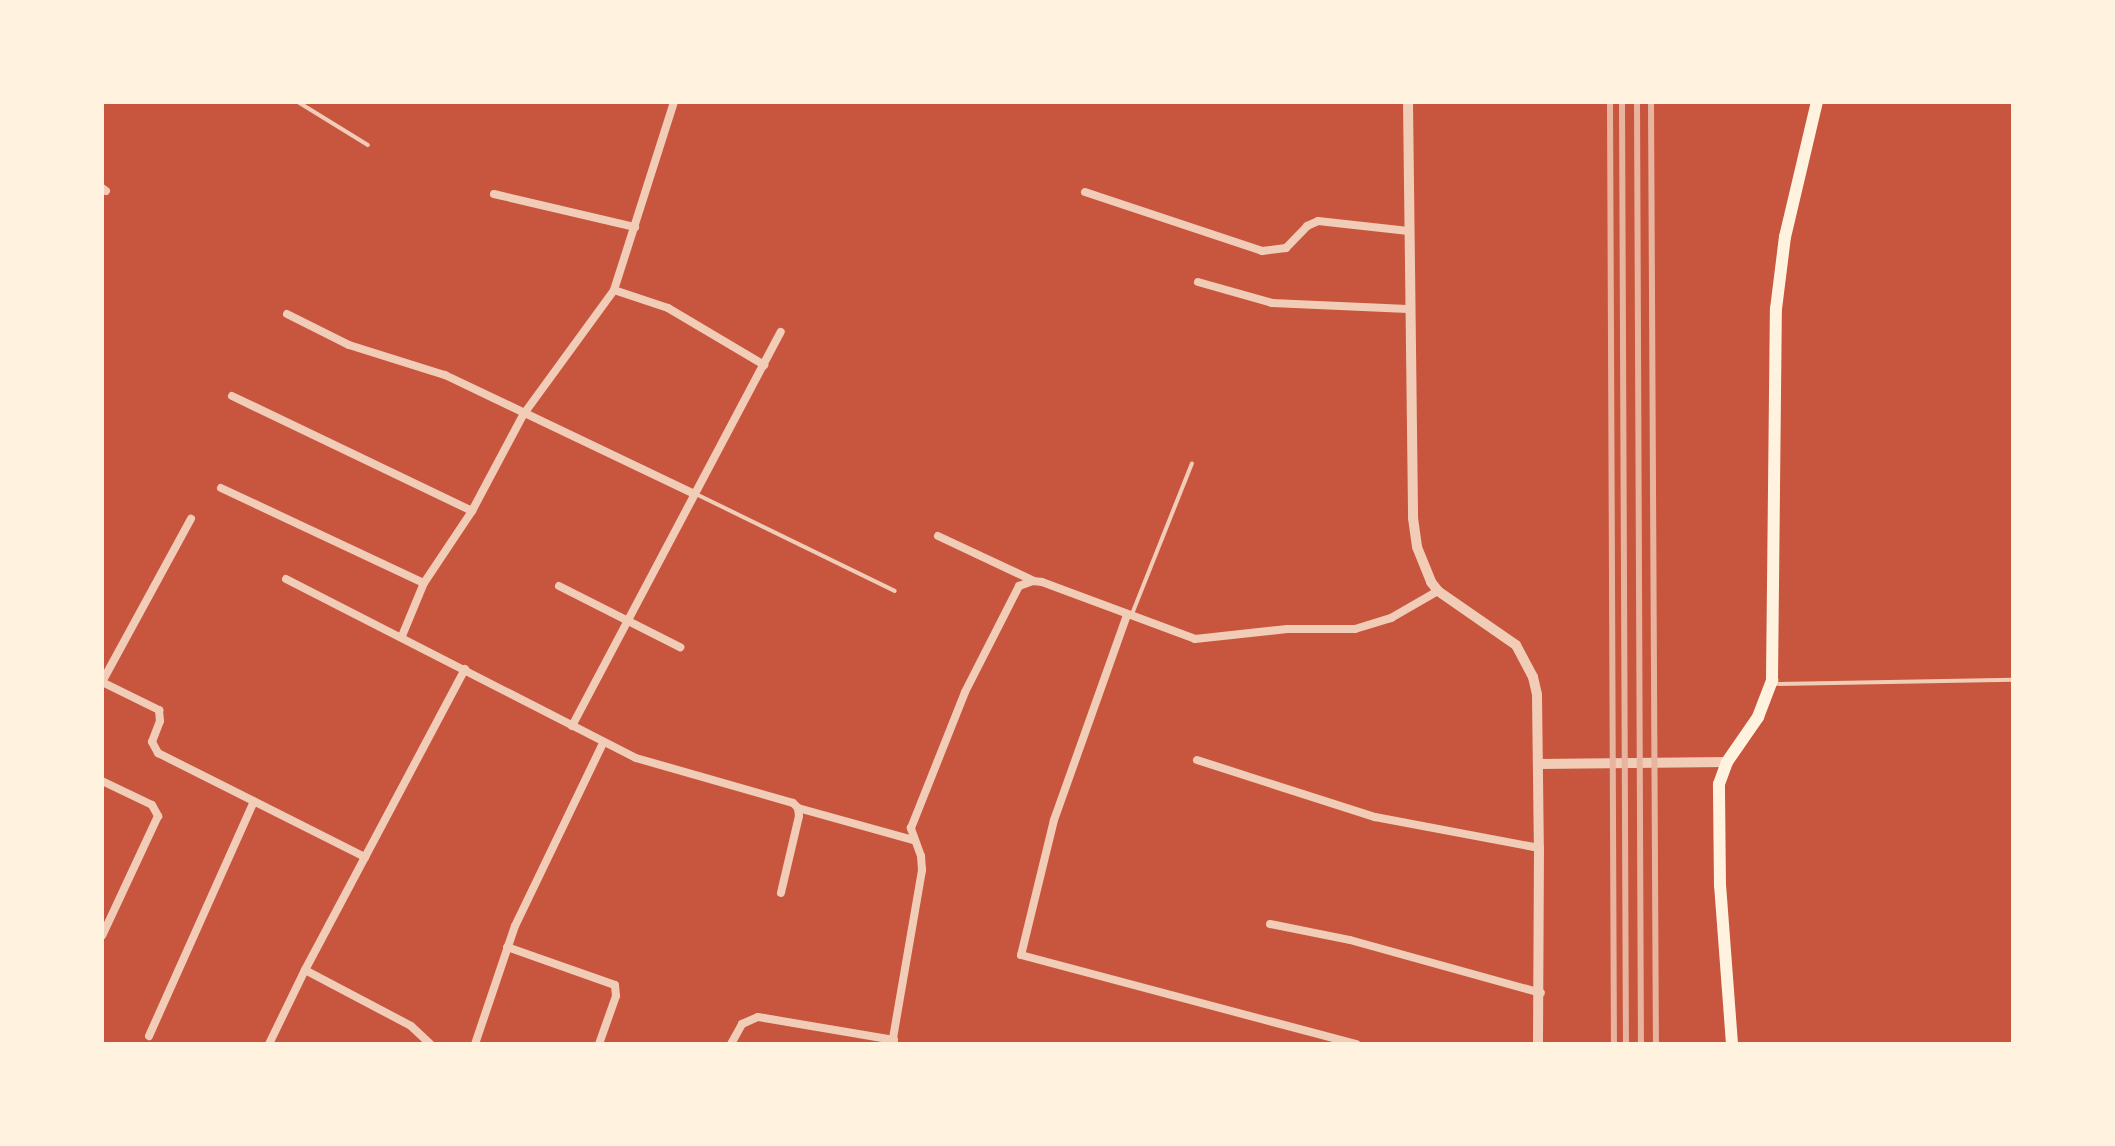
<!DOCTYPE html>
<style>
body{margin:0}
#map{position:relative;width:2115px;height:1146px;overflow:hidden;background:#c8553d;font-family:Poppins,sans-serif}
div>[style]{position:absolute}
.service>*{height:4px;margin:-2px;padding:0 2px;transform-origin:2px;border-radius:2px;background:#f1ccb7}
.minor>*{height:8px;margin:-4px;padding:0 4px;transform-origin:4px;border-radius:4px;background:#f1ccb7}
.tertiary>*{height:10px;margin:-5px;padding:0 5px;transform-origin:5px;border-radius:5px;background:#f1ccb7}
.primary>*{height:12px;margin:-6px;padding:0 6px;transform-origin:6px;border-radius:6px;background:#fff3e0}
.rail>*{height:6px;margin:-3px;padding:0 3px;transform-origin:3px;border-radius:3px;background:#e9b49f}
span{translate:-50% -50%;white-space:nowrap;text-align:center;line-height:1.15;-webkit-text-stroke:6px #fff3e0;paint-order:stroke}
.frame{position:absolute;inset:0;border:104px solid #fff3e0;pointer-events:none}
</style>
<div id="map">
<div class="service">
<div style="left:298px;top:102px;width:82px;rotate:31.6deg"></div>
<div style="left:696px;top:494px;width:221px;rotate:26deg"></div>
<div style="left:1132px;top:614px;width:162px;rotate:-68.3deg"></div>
<div style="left:1772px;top:684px;width:241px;rotate:-1deg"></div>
</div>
<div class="minor">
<div style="left:102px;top:188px;width:5px;rotate:37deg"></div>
<div style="left:1085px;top:192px;width:187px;rotate:18.4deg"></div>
<div style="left:1262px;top:251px;width:24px;rotate:-7deg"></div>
<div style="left:1286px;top:248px;width:30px;rotate:-46deg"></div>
<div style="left:1307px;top:226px;width:12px;rotate:-24deg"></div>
<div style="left:1318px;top:221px;width:91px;rotate:6.3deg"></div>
<div style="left:494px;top:194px;width:145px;rotate:13.2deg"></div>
<div style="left:1198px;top:282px;width:77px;rotate:15.8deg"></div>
<div style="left:1272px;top:303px;width:136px;rotate:2.5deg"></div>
<div style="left:614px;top:290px;width:57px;rotate:18.4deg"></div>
<div style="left:668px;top:308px;width:112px;rotate:30.7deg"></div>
<div style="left:287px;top:314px;width:69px;rotate:26.6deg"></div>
<div style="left:349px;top:345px;width:101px;rotate:17.4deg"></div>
<div style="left:445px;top:375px;width:276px;rotate:25.5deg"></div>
<div style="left:232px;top:396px;width:266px;rotate:25.6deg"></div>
<div style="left:221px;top:488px;width:224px;rotate:25.1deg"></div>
<div style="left:938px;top:536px;width:104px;rotate:25.1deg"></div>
<div style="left:286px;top:579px;width:393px;rotate:27.1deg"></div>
<div style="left:636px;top:758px;width:163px;rotate:16deg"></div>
<div style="left:793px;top:803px;width:7px;rotate:45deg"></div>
<div style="left:798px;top:808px;width:8px;rotate:83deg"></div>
<div style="left:799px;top:816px;width:79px;rotate:103.2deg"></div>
<div style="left:559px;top:586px;width:136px;rotate:26.8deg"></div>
<div style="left:1127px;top:615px;width:218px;rotate:109.6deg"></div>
<div style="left:1054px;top:820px;width:139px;rotate:103.7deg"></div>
<div style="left:1021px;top:955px;width:347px;rotate:14.9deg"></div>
<div style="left:402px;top:636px;width:57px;rotate:-67.5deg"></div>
<div style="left:424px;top:583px;width:87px;rotate:-56.3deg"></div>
<div style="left:472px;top:511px;width:109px;rotate:-62deg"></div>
<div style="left:523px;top:415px;width:155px;rotate:-53.9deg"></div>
<div style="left:614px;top:290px;width:197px;rotate:-72.3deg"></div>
<div style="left:102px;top:682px;width:64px;rotate:26.2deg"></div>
<div style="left:159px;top:710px;width:11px;rotate:85deg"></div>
<div style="left:160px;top:721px;width:22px;rotate:111deg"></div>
<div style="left:152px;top:742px;width:13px;rotate:61deg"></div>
<div style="left:158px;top:753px;width:232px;rotate:26.7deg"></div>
<div style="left:102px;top:682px;width:186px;rotate:-61.4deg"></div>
<div style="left:572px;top:726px;width:446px;rotate:-62.1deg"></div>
<div style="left:1197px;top:760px;width:187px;rotate:17.8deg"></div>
<div style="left:1375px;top:817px;width:167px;rotate:10.7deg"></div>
<div style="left:102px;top:781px;width:55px;rotate:25.6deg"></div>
<div style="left:152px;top:805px;width:13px;rotate:61deg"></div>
<div style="left:158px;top:816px;width:132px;rotate:115deg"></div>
<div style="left:798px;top:808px;width:119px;rotate:15.5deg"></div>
<div style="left:1270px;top:924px;width:82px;rotate:11.3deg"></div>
<div style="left:1350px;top:940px;width:198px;rotate:15.5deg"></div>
<div style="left:507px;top:947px;width:114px;rotate:19.4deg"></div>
<div style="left:615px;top:985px;width:11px;rotate:85deg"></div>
<div style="left:616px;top:996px;width:51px;rotate:109.5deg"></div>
<div style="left:305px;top:970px;width:120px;rotate:27.8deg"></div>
<div style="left:411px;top:1026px;width:26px;rotate:43deg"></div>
<div style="left:149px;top:1036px;width:257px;rotate:-65.9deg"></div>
<div style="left:269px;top:1044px;width:82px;rotate:-64.1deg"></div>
<div style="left:305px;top:970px;width:341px;rotate:-62deg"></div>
<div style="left:475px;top:1044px;width:125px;rotate:-71.3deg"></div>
<div style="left:515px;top:926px;width:203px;rotate:-64.3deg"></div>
<div style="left:731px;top:1044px;width:23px;rotate:-61deg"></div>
<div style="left:742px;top:1024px;width:17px;rotate:-24deg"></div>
<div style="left:758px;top:1017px;width:138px;rotate:9.6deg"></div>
<div style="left:892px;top:1044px;width:177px;rotate:-80.2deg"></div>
<div style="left:922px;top:870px;width:14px;rotate:-94deg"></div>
<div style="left:921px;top:856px;width:30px;rotate:-110deg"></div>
<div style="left:911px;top:828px;width:146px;rotate:-68.3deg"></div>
<div style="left:965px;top:692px;width:119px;rotate:-63deg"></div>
<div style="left:1019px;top:586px;width:15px;rotate:-20deg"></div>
<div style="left:1033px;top:581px;width:9px;rotate:6deg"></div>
<div style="left:1042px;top:582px;width:163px;rotate:20.4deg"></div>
<div style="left:1195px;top:639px;width:93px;rotate:-6.2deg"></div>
<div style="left:1287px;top:629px;width:68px"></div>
<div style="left:1355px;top:629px;width:38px;rotate:-17deg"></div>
<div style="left:1391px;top:618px;width:54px;rotate:-29.9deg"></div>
</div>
<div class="tertiary">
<div style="left:1408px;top:102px;width:416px;rotate:89.3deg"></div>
<div style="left:1413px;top:518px;width:29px;rotate:82deg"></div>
<div style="left:1417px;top:547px;width:38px;rotate:68deg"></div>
<div style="left:1431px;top:582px;width:11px;rotate:52deg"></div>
<div style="left:1438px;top:591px;width:95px;rotate:34.7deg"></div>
<div style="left:1516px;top:645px;width:36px;rotate:62deg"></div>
<div style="left:1533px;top:677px;width:18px;rotate:77deg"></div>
<div style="left:1537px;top:695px;width:153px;rotate:89.3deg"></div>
<div style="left:1539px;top:848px;width:196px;rotate:90.3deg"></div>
<div style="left:1538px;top:764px;width:189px;rotate:-0.6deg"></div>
</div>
<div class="primary">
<div style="left:1732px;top:1044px;width:158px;rotate:-94.3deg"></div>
<div style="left:1720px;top:886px;width:102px;rotate:-90.6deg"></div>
<div style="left:1719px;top:784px;width:23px;rotate:-70deg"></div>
<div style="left:1727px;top:762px;width:55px;rotate:-55.4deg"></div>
<div style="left:1758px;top:717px;width:40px;rotate:-69deg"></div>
<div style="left:1772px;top:680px;width:371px;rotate:-89.4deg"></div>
<div style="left:1776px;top:309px;width:73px;rotate:-82.9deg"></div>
<div style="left:1785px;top:237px;width:139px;rotate:-76.7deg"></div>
</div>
<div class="rail">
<div style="left:1610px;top:102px;width:942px;rotate:89.76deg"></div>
<div style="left:1622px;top:102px;width:942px;rotate:89.76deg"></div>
<div style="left:1637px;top:102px;width:942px;rotate:89.76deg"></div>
<div style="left:1651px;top:102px;width:942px;rotate:89.7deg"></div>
</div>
<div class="frame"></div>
</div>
